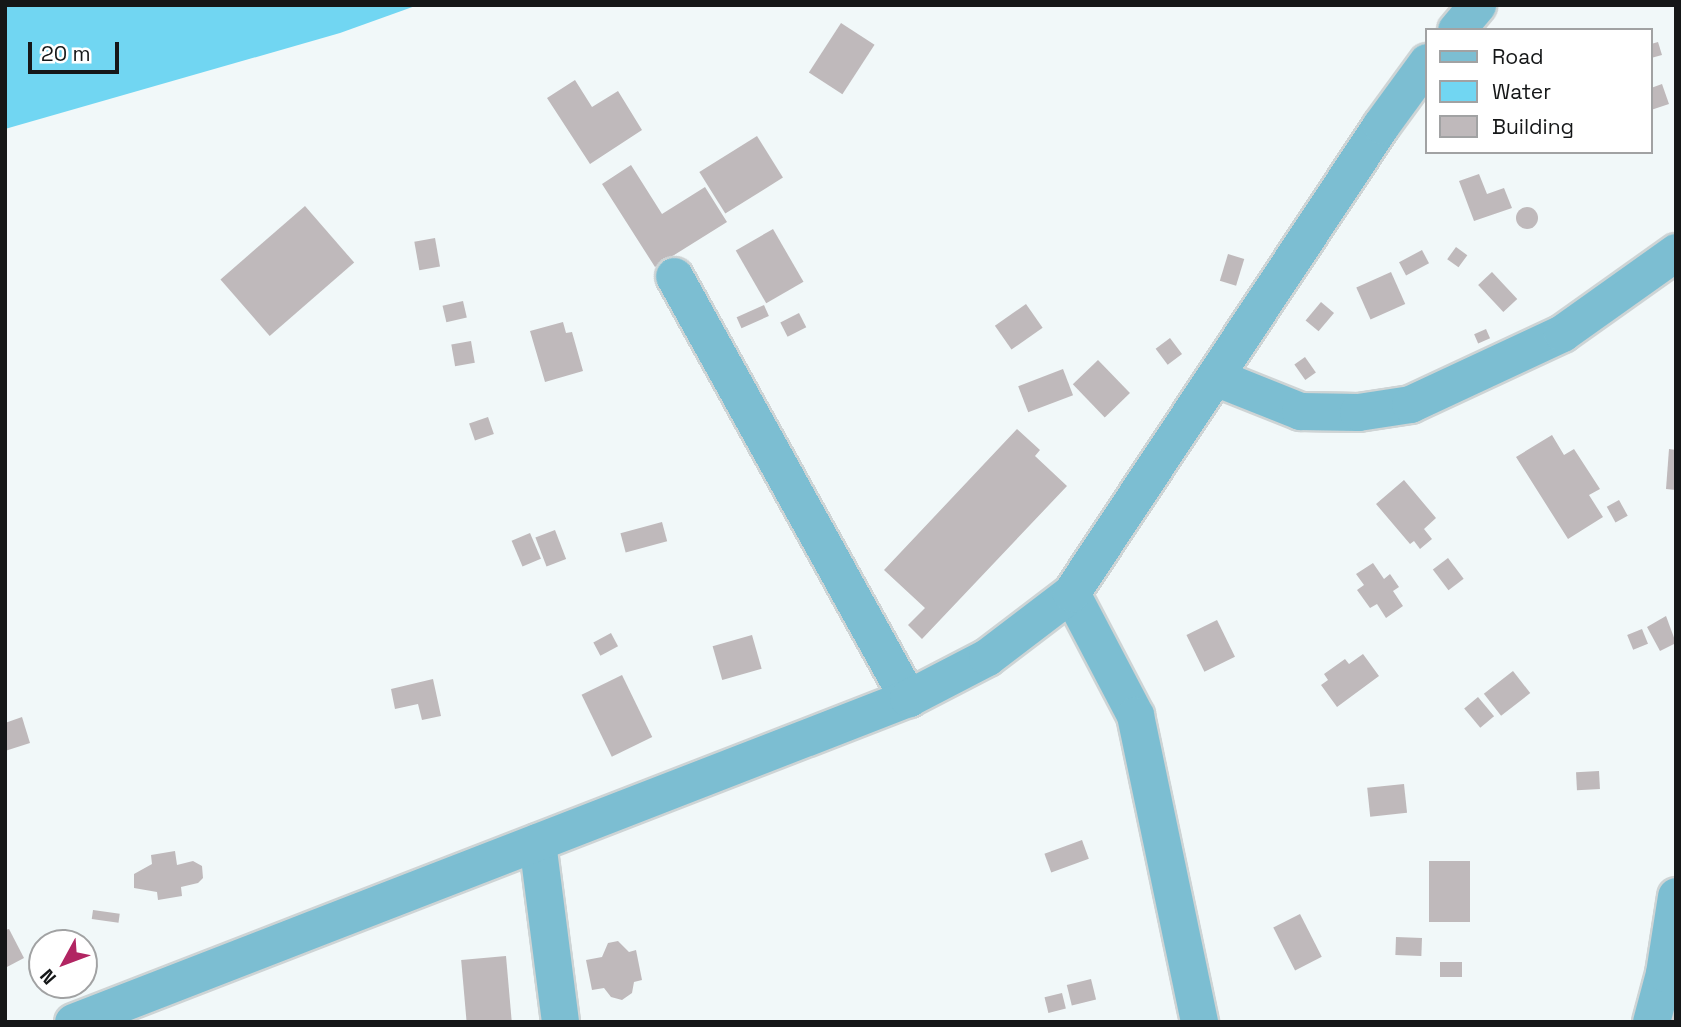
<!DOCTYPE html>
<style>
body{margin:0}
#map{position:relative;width:1681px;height:1027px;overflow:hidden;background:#f1f8f9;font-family:"Space Grotesk",sans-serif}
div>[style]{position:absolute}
.water>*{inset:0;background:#71d6f2}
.building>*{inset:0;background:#bfb9bb;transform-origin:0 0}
.round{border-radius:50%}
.roads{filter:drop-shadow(2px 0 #ced4d5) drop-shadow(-2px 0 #ced4d5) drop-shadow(0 2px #ced4d5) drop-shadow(0 -2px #ced4d5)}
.minor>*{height:37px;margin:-18.5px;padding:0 18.5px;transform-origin:18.5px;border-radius:18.5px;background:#7cbed2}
span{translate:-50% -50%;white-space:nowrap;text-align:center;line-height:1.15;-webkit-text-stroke:5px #fff;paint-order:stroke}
.frame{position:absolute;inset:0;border:7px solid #151718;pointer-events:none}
.legend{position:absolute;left:1425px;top:28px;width:228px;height:126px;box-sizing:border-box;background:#fff;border:2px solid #a1a2a3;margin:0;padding:9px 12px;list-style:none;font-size:21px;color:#151718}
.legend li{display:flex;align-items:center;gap:14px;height:35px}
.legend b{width:35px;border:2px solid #a1a2a3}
.north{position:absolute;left:28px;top:929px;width:70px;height:70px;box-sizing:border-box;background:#fff;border:2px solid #a1a2a3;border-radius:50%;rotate:229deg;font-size:19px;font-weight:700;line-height:28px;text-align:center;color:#151718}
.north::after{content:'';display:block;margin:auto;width:24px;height:32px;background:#b12562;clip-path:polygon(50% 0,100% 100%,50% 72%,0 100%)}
.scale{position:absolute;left:28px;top:42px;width:91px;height:32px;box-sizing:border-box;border:4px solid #151718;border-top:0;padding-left:9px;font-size:21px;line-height:24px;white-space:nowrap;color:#151718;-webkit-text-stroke:5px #fff;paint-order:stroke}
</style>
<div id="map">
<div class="water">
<div style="clip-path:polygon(5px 5px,418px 5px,340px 33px,5px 129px)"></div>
</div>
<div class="building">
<div style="left:841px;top:23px;width:40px;height:59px;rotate:33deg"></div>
<div style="clip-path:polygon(1658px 42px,1662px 55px,1651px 58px,1651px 44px)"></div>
<div style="clip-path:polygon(575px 80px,592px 107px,618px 91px,642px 130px,590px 164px,547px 98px)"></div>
<div style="clip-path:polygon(1662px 84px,1669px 104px,1651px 110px,1651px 88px)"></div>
<div style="left:757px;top:136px;width:49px;height:68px;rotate:58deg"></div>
<div style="clip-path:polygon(631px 165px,662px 214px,705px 187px,727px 222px,655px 267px,602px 184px)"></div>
<div style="clip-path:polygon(1479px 174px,1487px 194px,1504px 188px,1512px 208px,1474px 221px,1459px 181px)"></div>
<div style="left:305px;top:206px;width:75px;height:112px;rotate:49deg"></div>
<div class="round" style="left:1516px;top:207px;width:22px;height:22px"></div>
<div style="left:773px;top:229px;width:61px;height:43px;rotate:60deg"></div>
<div style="left:435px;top:238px;width:29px;height:21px;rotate:80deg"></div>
<div style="left:1456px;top:247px;width:14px;height:15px;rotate:36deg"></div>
<div style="left:1422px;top:250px;width:15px;height:26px;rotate:62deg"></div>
<div style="left:1228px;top:254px;width:17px;height:28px;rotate:17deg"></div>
<div style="left:1391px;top:272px;width:35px;height:38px;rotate:66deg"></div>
<div style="left:1492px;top:272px;width:37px;height:19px;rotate:47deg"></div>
<div style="left:463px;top:301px;width:17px;height:21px;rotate:77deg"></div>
<div style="left:1321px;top:302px;width:17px;height:24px;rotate:40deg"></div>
<div style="left:1026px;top:304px;width:29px;height:38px;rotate:55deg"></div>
<div style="left:764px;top:305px;width:12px;height:30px;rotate:66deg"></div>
<div style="left:799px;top:313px;width:16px;height:21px;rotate:63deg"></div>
<div style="clip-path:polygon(563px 322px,566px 333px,572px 332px,583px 371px,545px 382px,530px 331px)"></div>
<div style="left:1486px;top:329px;width:10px;height:13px;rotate:66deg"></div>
<div style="left:1170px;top:338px;width:20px;height:18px;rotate:53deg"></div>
<div style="left:471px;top:341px;width:22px;height:20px;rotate:80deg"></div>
<div style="left:1305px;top:357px;width:19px;height:13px;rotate:55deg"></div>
<div style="left:1098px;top:360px;width:46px;height:35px;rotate:46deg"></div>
<div style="left:1063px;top:369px;width:28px;height:48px;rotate:69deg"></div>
<div style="left:488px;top:417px;width:18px;height:20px;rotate:71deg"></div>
<div style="clip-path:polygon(1017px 429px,1040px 450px,1035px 456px,1067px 486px,922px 639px,908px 625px,925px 608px,884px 570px)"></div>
<div style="clip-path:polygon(1552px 435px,1564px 455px,1574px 449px,1600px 489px,1589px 495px,1603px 517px,1568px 539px,1516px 457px)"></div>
<div style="clip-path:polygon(1669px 449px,1676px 450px,1676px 490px,1666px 489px)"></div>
<div style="clip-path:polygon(1404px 480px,1436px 518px,1424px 529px,1432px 539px,1420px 549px,1414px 541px,1410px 544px,1376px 504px)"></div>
<div style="left:1619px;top:500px;width:18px;height:14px;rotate:61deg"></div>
<div style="left:662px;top:522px;width:20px;height:43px;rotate:75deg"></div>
<div style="left:555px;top:530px;width:31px;height:21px;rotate:69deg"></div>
<div style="left:530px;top:533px;width:28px;height:20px;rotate:67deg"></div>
<div style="left:1448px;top:558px;width:26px;height:19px;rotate:53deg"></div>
<div style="clip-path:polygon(1373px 563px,1384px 579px,1390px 574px,1399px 587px,1393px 591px,1403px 606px,1386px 618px,1377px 604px,1370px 608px,1357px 590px,1364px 585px,1356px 574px)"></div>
<div style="clip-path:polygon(1666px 616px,1676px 643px,1660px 651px,1647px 627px)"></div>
<div style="left:1217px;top:620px;width:41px;height:34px;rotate:64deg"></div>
<div style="left:1642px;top:629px;width:16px;height:16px;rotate:68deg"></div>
<div style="left:611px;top:633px;width:15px;height:20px;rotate:62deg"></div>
<div style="left:752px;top:635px;width:35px;height:41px;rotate:74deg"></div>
<div style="clip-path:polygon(1363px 654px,1379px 676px,1337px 707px,1321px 685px,1328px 680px,1324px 674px,1345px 659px,1349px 664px)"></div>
<div style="left:1513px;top:671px;width:28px;height:37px;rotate:52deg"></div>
<div style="left:622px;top:675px;width:69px;height:45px;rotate:64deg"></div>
<div style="clip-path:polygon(433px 679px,441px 716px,422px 720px,418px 704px,395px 709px,391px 689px)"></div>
<div style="left:1478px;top:697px;width:25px;height:18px;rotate:50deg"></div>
<div style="clip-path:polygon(22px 717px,30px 743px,5px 751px,5px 723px)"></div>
<div style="left:1599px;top:771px;width:18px;height:23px;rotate:87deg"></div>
<div style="left:1404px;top:784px;width:29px;height:37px;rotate:84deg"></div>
<div style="left:1082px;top:840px;width:20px;height:40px;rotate:70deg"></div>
<div style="clip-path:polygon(175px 851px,177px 865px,193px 861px,202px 866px,203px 878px,198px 883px,181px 887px,182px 896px,158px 900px,157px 892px,134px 888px,134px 874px,152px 864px,151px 855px)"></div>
<div style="left:1429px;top:861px;width:41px;height:61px"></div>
<div style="left:93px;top:910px;width:27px;height:9px;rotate:8deg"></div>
<div style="left:1300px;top:914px;width:48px;height:30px;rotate:63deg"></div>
<div style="clip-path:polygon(9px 929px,24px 958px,5px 968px,5px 930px)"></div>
<div style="left:1396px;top:937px;width:26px;height:18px;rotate:2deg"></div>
<div style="clip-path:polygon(618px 941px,629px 952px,636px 950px,642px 980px,634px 982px,632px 993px,622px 1000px,611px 997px,604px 988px,592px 990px,586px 960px,602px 957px,608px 943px)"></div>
<div style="left:506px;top:956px;width:66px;height:45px;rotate:85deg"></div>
<div style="left:1440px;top:962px;width:22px;height:15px"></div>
<div style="left:1091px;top:979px;width:21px;height:25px;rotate:76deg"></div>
<div style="left:1062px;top:993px;width:16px;height:18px;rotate:76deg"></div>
</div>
<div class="roads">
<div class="minor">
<div style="left:1456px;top:30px;width:33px;rotate:-50deg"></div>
<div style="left:674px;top:276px;width:483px;rotate:61deg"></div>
<div style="left:1215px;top:377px;width:92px;rotate:21.8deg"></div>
<div style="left:1300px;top:411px;width:58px;rotate:1deg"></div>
<div style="left:1358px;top:412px;width:53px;rotate:-8.7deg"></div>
<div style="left:1410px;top:404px;width:168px;rotate:-25deg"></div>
<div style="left:1562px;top:333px;width:140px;rotate:-35.4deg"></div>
<div style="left:1071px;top:593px;width:138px;rotate:62.3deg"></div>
<div style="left:1135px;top:715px;width:314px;rotate:78.2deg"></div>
<div style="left:537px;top:842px;width:181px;rotate:82.7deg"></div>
<div style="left:73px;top:1022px;width:896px;rotate:-21.21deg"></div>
<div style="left:908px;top:698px;width:89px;rotate:-27.4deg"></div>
<div style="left:987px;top:657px;width:106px;rotate:-37.3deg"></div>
<div style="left:1071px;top:593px;width:561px;rotate:-56.48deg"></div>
<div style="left:1381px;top:125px;width:78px;rotate:-53.9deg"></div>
<div style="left:1651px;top:1022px;width:51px;rotate:-75.1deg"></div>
<div style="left:1664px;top:973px;width:78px;rotate:-81.1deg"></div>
</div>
</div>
<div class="frame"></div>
<ul class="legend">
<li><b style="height:9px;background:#7cbed2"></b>Road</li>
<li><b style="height:19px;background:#71d6f2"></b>Water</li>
<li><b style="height:19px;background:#bfb9bb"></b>Building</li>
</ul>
<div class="north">N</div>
<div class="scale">20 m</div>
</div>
